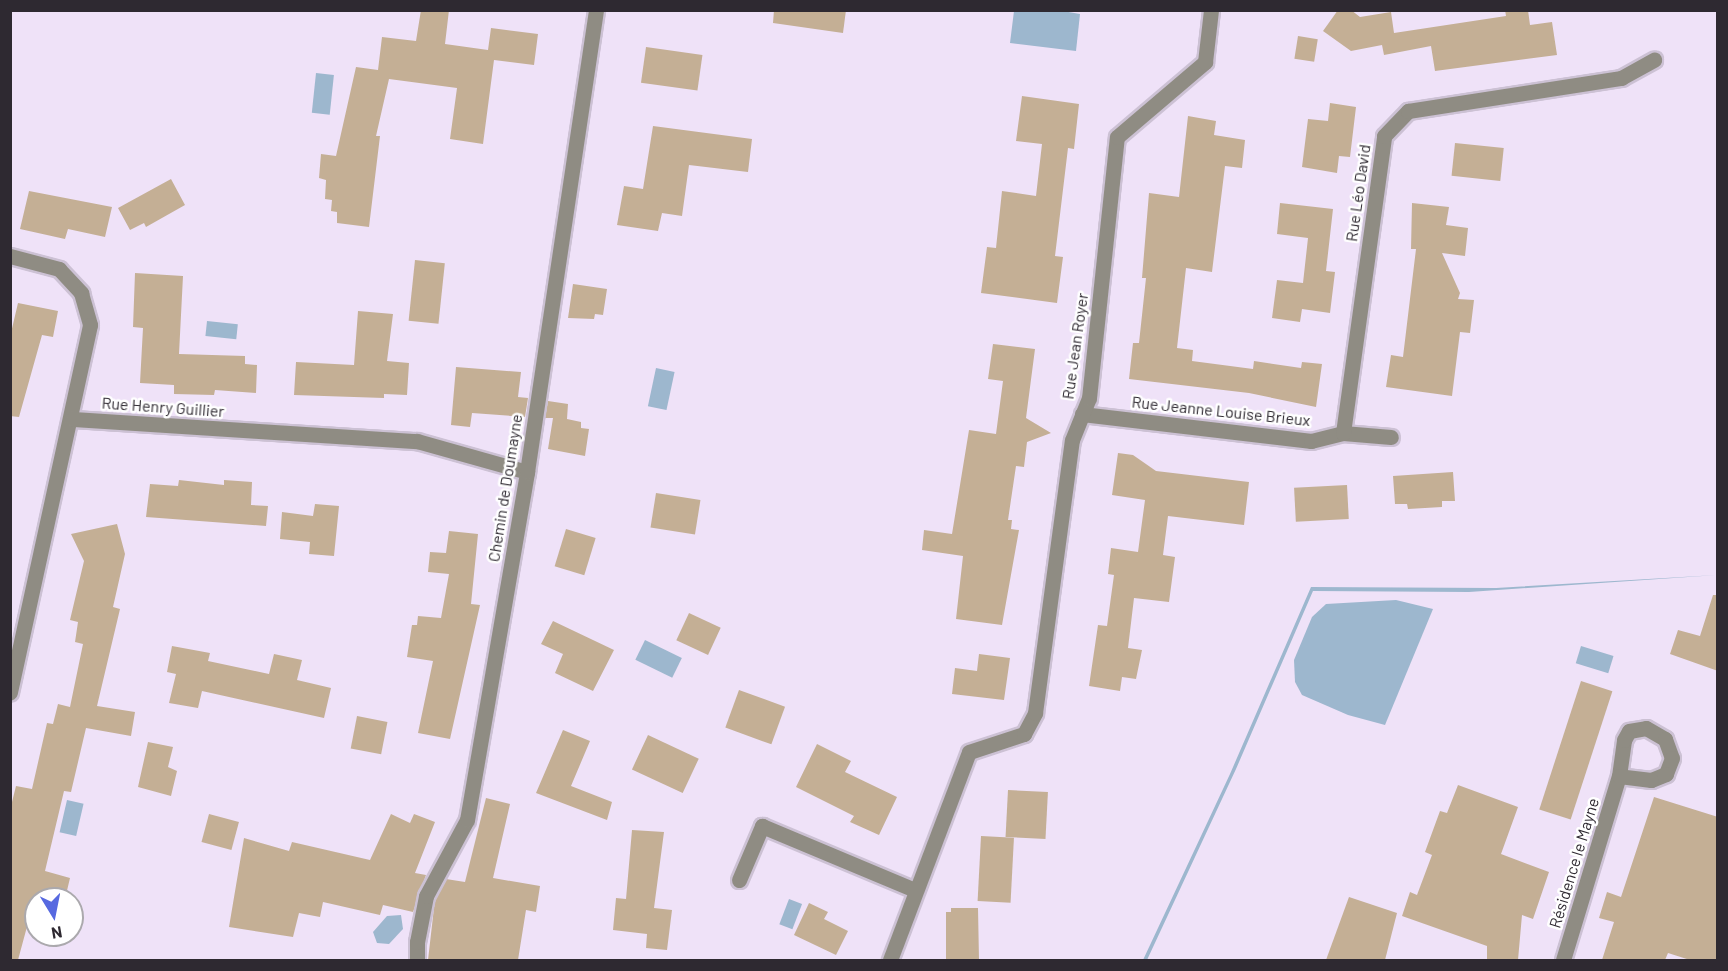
<!DOCTYPE html>
<meta charset="utf-8">
<style>
body{margin:0}
#map{position:relative;width:1728px;height:971px;overflow:hidden;background:#efe2f8;font-family:Barlow,sans-serif}
div>[style]{position:absolute}
.water>*{inset:0;background:#9db7ce;transform-origin:0 0}
.building>*{inset:0;background:#c4af95;transform-origin:0 0}
.roads{filter:drop-shadow(2px 0 #ccc1d4) drop-shadow(-2px 0 #ccc1d4) drop-shadow(0 2px #ccc1d4) drop-shadow(0 -2px #ccc1d4)}
.minor>*{height:15px;margin:-7.5px;padding:0 7.5px;transform-origin:7.5px;border-radius:7.5px;background:#8f8c83}
span{translate:-50% -50%;white-space:nowrap;text-align:center;line-height:1.15;-webkit-text-stroke:5px #fff;paint-order:stroke}
.street-label{font-size:16px;color:#2e2931}
.frame{position:absolute;inset:0;border:12px solid #2e2931;pointer-events:none}
.north{position:absolute;left:24px;top:887px;width:60px;height:60px;box-sizing:border-box;background:#fff;border:2px solid #aba9ad;border-radius:50%;rotate:170deg;font-size:16px;font-weight:700;line-height:24px;text-align:center;color:#2e2931}
.north::after{content:'';display:block;margin:auto;width:21px;height:27px;background:#5769e0;clip-path:polygon(50% 0,100% 100%,50% 72%,0 100%)}
</style>
<div id="map">
<div class="water">
<div style="clip-path:polygon(1057px 10px,1080px 14px,1076px 51px,1010px 43px,1014px 11px)"></div>
<div style="left:316px;top:73px;width:18px;height:40px;rotate:6deg"></div>
<div style="left:207px;top:321px;width:31px;height:15px;rotate:6deg"></div>
<div style="left:656px;top:368px;width:19px;height:39px;rotate:12deg"></div>
<div style="clip-path:polygon(1717px 575px,1469px 592px,1313px 591px,1236px 769px,1147px 960px,1143px 960px,1230px 774px,1311px 587px,1496px 588px)"></div>
<div style="clip-path:polygon(1396px 600px,1433px 609px,1385px 725px,1348px 715px,1302px 695px,1295px 682px,1294px 660px,1312px 617px,1326px 604px)"></div>
<div style="left:645px;top:640px;width:41px;height:22px;rotate:26deg"></div>
<div style="left:1581px;top:646px;width:34px;height:18px;rotate:17deg"></div>
<div style="left:67px;top:800px;width:17px;height:33px;rotate:13deg"></div>
<div style="left:789px;top:899px;width:14px;height:27px;rotate:21deg"></div>
<div style="clip-path:polygon(401px 915px,403px 929px,389px 944px,377px 943px,373px 932px,387px 916px)"></div>
</div>
<div class="building">
<div style="clip-path:polygon(421px 10px,449px 10px,445px 44px,488px 50px,491px 28px,538px 34px,534px 65px,494px 60px,483px 144px,450px 139px,457px 88px,389px 79px,376px 136px,380px 136px,369px 227px,337px 223px,337px 212px,331px 211px,332px 200px,325px 199px,326px 180px,319px 178px,321px 154px,336px 156px,356px 67px,378px 70px,382px 37px,416px 41px)"></div>
<div style="clip-path:polygon(774px 10px,846px 10px,843px 33px,773px 23px)"></div>
<div style="clip-path:polygon(1338px 10px,1351px 10px,1360px 17px,1391px 12px,1394px 33px,1506px 16px,1505px 10px,1528px 10px,1530px 25px,1552px 22px,1557px 55px,1435px 71px,1431px 46px,1384px 55px,1382px 45px,1351px 51px,1323px 31px)"></div>
<div style="left:1298px;top:36px;width:20px;height:23px;rotate:9deg"></div>
<div style="left:646px;top:47px;width:57px;height:36px;rotate:8deg"></div>
<div style="clip-path:polygon(1022px 96px,1079px 104px,1074px 149px,1068px 148px,1055px 256px,1063px 257px,1057px 303px,981px 293px,987px 247px,996px 248px,1002px 191px,1036px 196px,1042px 144px,1016px 141px)"></div>
<div style="clip-path:polygon(1330px 103px,1356px 107px,1350px 157px,1339px 156px,1337px 173px,1302px 167px,1308px 119px,1328px 121px)"></div>
<div style="clip-path:polygon(1188px 116px,1216px 121px,1214px 135px,1245px 140px,1242px 168px,1225px 166px,1212px 272px,1186px 268px,1177px 348px,1193px 350px,1192px 361px,1253px 369px,1254px 361px,1301px 368px,1302px 362px,1322px 364px,1316px 407px,1249px 393px,1129px 379px,1133px 343px,1139px 343px,1146px 278px,1142px 278px,1149px 193px,1179px 197px)"></div>
<div style="clip-path:polygon(653px 126px,752px 139px,748px 172px,689px 165px,682px 216px,662px 213px,658px 231px,617px 225px,624px 186px,643px 189px)"></div>
<div style="left:1455px;top:143px;width:49px;height:33px;rotate:6deg"></div>
<div style="clip-path:polygon(171px 179px,185px 205px,146px 227px,144px 223px,130px 230px,118px 208px)"></div>
<div style="clip-path:polygon(29px 191px,112px 207px,105px 237px,68px 229px,65px 239px,20px 229px)"></div>
<div style="clip-path:polygon(1280px 203px,1333px 209px,1326px 271px,1335px 272px,1330px 313px,1302px 309px,1300px 322px,1272px 318px,1277px 280px,1303px 283px,1308px 238px,1277px 234px)"></div>
<div style="clip-path:polygon(1412px 203px,1449px 207px,1446px 225px,1468px 228px,1465px 256px,1442px 253px,1460px 293px,1458px 299px,1474px 300px,1470px 333px,1460px 332px,1452px 396px,1386px 387px,1391px 355px,1403px 357px,1416px 249px,1411px 249px)"></div>
<div style="left:415px;top:260px;width:30px;height:61px;rotate:6deg"></div>
<div style="clip-path:polygon(135px 273px,183px 276px,179px 354px,245px 356px,245px 364px,257px 365px,256px 393px,215px 390px,214px 395px,174px 394px,174px 385px,140px 383px,143px 328px,133px 327px)"></div>
<div style="clip-path:polygon(573px 284px,607px 289px,603px 315px,595px 314px,594px 319px,568px 318px)"></div>
<div style="clip-path:polygon(18px 303px,58px 311px,53px 337px,42px 335px,19px 417px,10px 416px,10px 337px)"></div>
<div style="clip-path:polygon(358px 311px,393px 314px,387px 361px,409px 363px,407px 395px,384px 394px,384px 398px,294px 395px,296px 362px,354px 365px)"></div>
<div style="clip-path:polygon(993px 344px,1035px 349px,1026px 418px,1051px 433px,1027px 442px,1024px 467px,1016px 466px,1008px 520px,1012px 520px,1011px 529px,1019px 530px,1002px 625px,956px 619px,963px 556px,922px 550px,924px 530px,952px 534px,969px 430px,996px 434px,1003px 381px,988px 379px)"></div>
<div style="clip-path:polygon(456px 367px,521px 372px,518px 397px,528px 398px,525px 417px,472px 413px,470px 427px,451px 425px)"></div>
<div style="clip-path:polygon(548px 401px,568px 404px,567px 419px,581px 422px,581px 428px,589px 429px,585px 456px,548px 449px,553px 418px,545px 418px)"></div>
<div style="clip-path:polygon(1118px 453px,1133px 455px,1156px 471px,1249px 482px,1244px 525px,1168px 516px,1163px 555px,1175px 557px,1169px 602px,1134px 598px,1128px 648px,1142px 650px,1136px 679px,1122px 677px,1120px 691px,1089px 686px,1098px 625px,1107px 626px,1114px 575px,1108px 574px,1111px 548px,1138px 552px,1145px 500px,1112px 495px)"></div>
<div style="clip-path:polygon(1453px 472px,1455px 501px,1442px 501px,1442px 507px,1408px 509px,1407px 504px,1395px 504px,1393px 476px)"></div>
<div style="clip-path:polygon(179px 480px,224px 485px,224px 480px,252px 482px,251px 505px,268px 506px,266px 526px,146px 517px,150px 484px,178px 486px)"></div>
<div style="left:1347px;top:485px;width:34px;height:53px;rotate:87deg"></div>
<div style="left:656px;top:493px;width:45px;height:35px;rotate:9deg"></div>
<div style="clip-path:polygon(315px 504px,339px 506px,334px 556px,309px 554px,310px 542px,280px 539px,282px 512px,313px 516px)"></div>
<div style="clip-path:polygon(117px 524px,125px 554px,113px 607px,120px 609px,97px 706px,135px 712px,131px 736px,86px 728px,71px 792px,64px 791px,45px 871px,70px 878px,65px 899px,36px 899px,36px 925px,28px 923px,18px 960px,10px 960px,10px 810px,16px 786px,32px 789px,47px 723px,53px 724px,58px 704px,70px 707px,83px 644px,75px 642px,78px 622px,70px 620px,84px 561px,71px 534px)"></div>
<div style="left:566px;top:529px;width:31px;height:39px;rotate:17deg"></div>
<div style="clip-path:polygon(449px 531px,478px 534px,471px 604px,480px 605px,450px 739px,418px 733px,433px 661px,407px 657px,412px 625px,417px 625px,418px 616px,441px 618px,449px 574px,428px 572px,430px 552px,446px 553px)"></div>
<div style="clip-path:polygon(1713px 595px,1718px 595px,1718px 671px,1670px 654px,1678px 630px,1700px 636px)"></div>
<div style="left:689px;top:613px;width:35px;height:30px;rotate:25deg"></div>
<div style="clip-path:polygon(553px 621px,614px 650px,593px 691px,555px 673px,563px 654px,541px 644px)"></div>
<div style="clip-path:polygon(172px 646px,210px 653px,208px 661px,269px 674px,274px 654px,302px 660px,297px 680px,331px 688px,324px 718px,202px 691px,198px 708px,169px 703px,176px 674px,167px 672px)"></div>
<div style="clip-path:polygon(979px 654px,1010px 658px,1004px 700px,952px 694px,955px 668px,977px 671px)"></div>
<div style="left:1581px;top:681px;width:33px;height:135px;rotate:18deg"></div>
<div style="left:739px;top:690px;width:49px;height:40px;rotate:20deg"></div>
<div style="left:357px;top:716px;width:31px;height:33px;rotate:11deg"></div>
<div style="clip-path:polygon(563px 730px,590px 741px,571px 786px,612px 802px,607px 820px,536px 793px)"></div>
<div style="left:648px;top:735px;width:56px;height:38px;rotate:25deg"></div>
<div style="clip-path:polygon(148px 742px,173px 747px,168px 767px,177px 771px,171px 796px,138px 787px)"></div>
<div style="clip-path:polygon(817px 744px,851px 761px,845px 772px,897px 797px,879px 835px,850px 822px,854px 816px,796px 787px)"></div>
<div style="clip-path:polygon(1458px 785px,1518px 807px,1501px 854px,1549px 872px,1533px 919px,1522px 915px,1518px 960px,1487px 960px,1487px 946px,1402px 916px,1410px 892px,1417px 895px,1432px 855px,1425px 852px,1440px 811px,1447px 813px)"></div>
<div style="left:1008px;top:790px;width:40px;height:47px;rotate:3deg"></div>
<div style="clip-path:polygon(1654px 797px,1718px 817px,1718px 960px,1690px 960px,1668px 953px,1665px 960px,1602px 960px,1614px 922px,1599px 918px,1607px 892px,1621px 897px)"></div>
<div style="clip-path:polygon(486px 798px,510px 804px,493px 878px,540px 886px,536px 912px,526px 910px,518px 960px,428px 960px,435px 899px,446px 879px,465px 882px)"></div>
<div style="left:209px;top:814px;width:31px;height:29px;rotate:15deg"></div>
<div style="clip-path:polygon(391px 814px,410px 823px,414px 814px,435px 822px,415px 873px,426px 875px,413px 912px,383px 905px,380px 915px,323px 902px,320px 917px,299px 913px,293px 937px,229px 927px,244px 838px,289px 851px,292px 842px,370px 860px)"></div>
<div style="clip-path:polygon(632px 830px,664px 832px,654px 908px,672px 910px,667px 950px,646px 948px,647px 934px,613px 930px,616px 898px,626px 899px)"></div>
<div style="left:981px;top:836px;width:33px;height:65px;rotate:3deg"></div>
<div style="clip-path:polygon(1349px 897px,1397px 913px,1385px 960px,1326px 960px)"></div>
<div style="clip-path:polygon(809px 903px,828px 912px,824px 919px,848px 931px,836px 955px,794px 935px)"></div>
<div style="clip-path:polygon(951px 908px,978px 908px,979px 960px,946px 960px,946px 912px,951px 912px)"></div>
</div>
<div class="roads">
<div class="minor">
<div style="left:10px;top:256px;width:51px;rotate:14.9deg"></div>
<div style="left:59px;top:269px;width:33px;rotate:47deg"></div>
<div style="left:81px;top:293px;width:33px;rotate:74deg"></div>
<div style="left:90px;top:325px;width:376px;rotate:102.3deg"></div>
<div style="left:1082px;top:414px;width:231px;rotate:6.7deg"></div>
<div style="left:1311px;top:441px;width:33px;rotate:-14deg"></div>
<div style="left:1343px;top:433px;width:48px;rotate:4.8deg"></div>
<div style="left:73px;top:419px;width:345px;rotate:3.7deg"></div>
<div style="left:417px;top:441px;width:114px;rotate:15.7deg"></div>
<div style="left:1343px;top:433px;width:300px;rotate:-82.1deg"></div>
<div style="left:1384px;top:136px;width:35px;rotate:-46deg"></div>
<div style="left:1408px;top:111px;width:216px;rotate:-8.8deg"></div>
<div style="left:1621px;top:78px;width:38px;rotate:-29deg"></div>
<div style="left:739px;top:880px;width:59px;rotate:-66.9deg"></div>
<div style="left:762px;top:826px;width:166px;rotate:22.7deg"></div>
<div style="left:417px;top:960px;width:18px;rotate:-90deg"></div>
<div style="left:417px;top:942px;width:47px;rotate:-78.9deg"></div>
<div style="left:426px;top:896px;width:86px;rotate:-61.7deg"></div>
<div style="left:467px;top:820px;width:353px;rotate:-80.2deg"></div>
<div style="left:527px;top:472px;width:467px;rotate:-81.5deg"></div>
<div style="left:890px;top:960px;width:222px;rotate:-69.2deg"></div>
<div style="left:969px;top:752px;width:58px;rotate:-18.1deg"></div>
<div style="left:1024px;top:734px;width:24px;rotate:-62deg"></div>
<div style="left:1035px;top:713px;width:275px;rotate:-82.3deg"></div>
<div style="left:1072px;top:440px;width:45px;rotate:-68deg"></div>
<div style="left:1089px;top:398px;width:262px;rotate:-83.9deg"></div>
<div style="left:1117px;top:137px;width:116px;rotate:-40.4deg"></div>
<div style="left:1205px;top:62px;width:52px;rotate:-83.4deg"></div>
<div style="left:1563px;top:960px;width:192px;rotate:-73.1deg"></div>
<div style="left:1619px;top:776px;width:36px;rotate:-82deg"></div>
<div style="left:1624px;top:740px;width:10px;rotate:-61deg"></div>
<div style="left:1629px;top:731px;width:17px;rotate:-10deg"></div>
<div style="left:1646px;top:728px;width:22px;rotate:30deg"></div>
<div style="left:1665px;top:739px;width:20px;rotate:70deg"></div>
<div style="left:1672px;top:758px;width:17px;rotate:111deg"></div>
<div style="left:1666px;top:774px;width:16px;rotate:158deg"></div>
<div style="left:1651px;top:780px;width:32px;rotate:-173deg"></div>
</div>
</div>
<div class="street-label">
<span style="left:1358px;top:193px;rotate:-82deg">Rue Léo David</span>
<span style="left:1075px;top:346px;rotate:-82deg">Rue Jean Royer</span>
<span style="left:163px;top:407px;rotate:4deg">Rue Henry Guillier</span>
<span style="left:1221px;top:411px;rotate:6deg">Rue Jeanne Louise Brieux</span>
<span style="left:505px;top:488px;rotate:-81deg">Chemin de Doumayne</span>
<span style="left:1574px;top:863px;rotate:-73deg">Résidence le Mayne</span>
</div>
<div class="frame"></div>
<div class="north">N</div>
</div>
